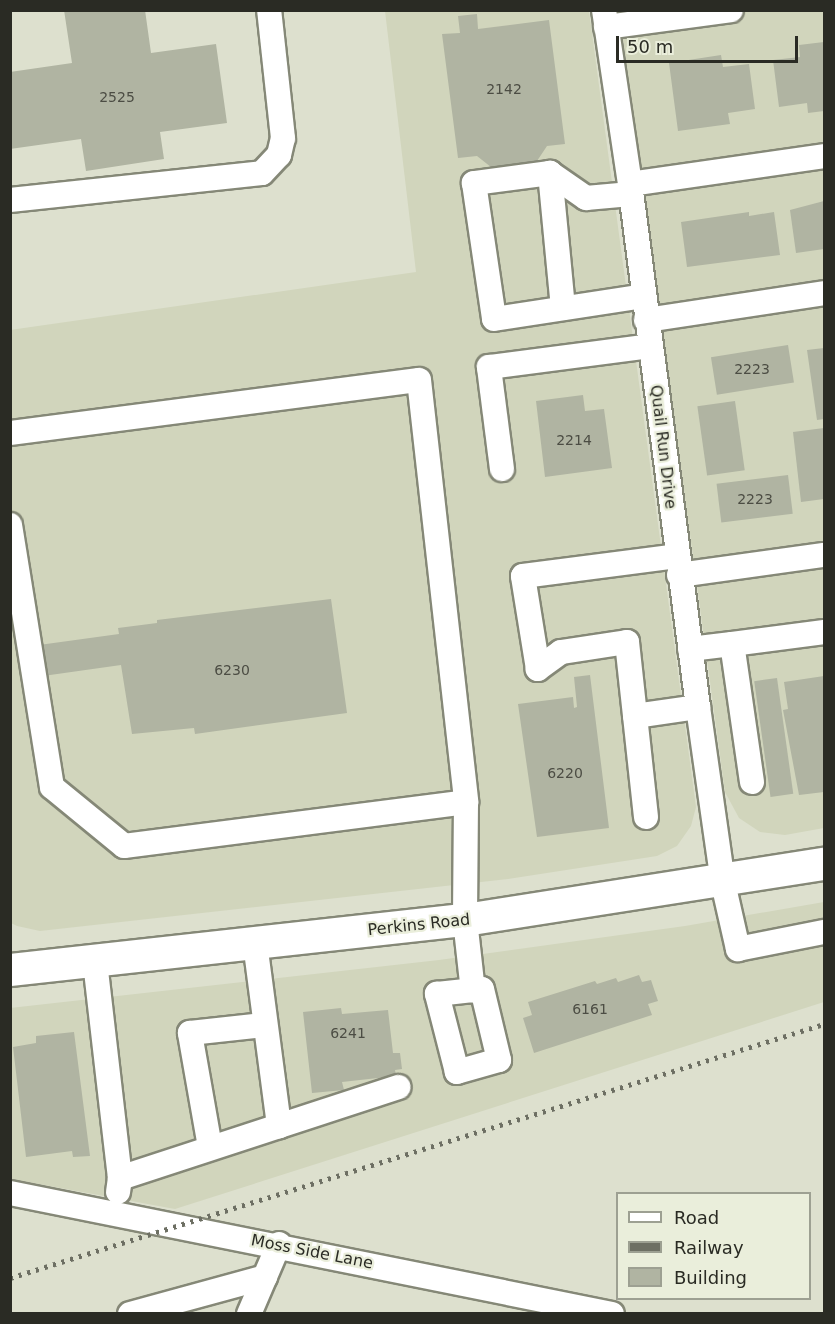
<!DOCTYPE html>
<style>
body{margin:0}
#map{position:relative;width:835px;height:1324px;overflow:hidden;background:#dde0ce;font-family:"DejaVu Sans",sans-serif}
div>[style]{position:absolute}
.built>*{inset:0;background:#d1d5bc}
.building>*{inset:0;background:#b0b4a2;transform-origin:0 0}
.roads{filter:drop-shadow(2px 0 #858877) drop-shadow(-2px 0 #858877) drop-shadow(0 2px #858877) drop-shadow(0 -2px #858877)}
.minor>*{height:24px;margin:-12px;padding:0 12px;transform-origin:12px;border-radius:12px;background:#fff}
.major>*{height:32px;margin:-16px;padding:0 16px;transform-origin:16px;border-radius:16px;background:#fff}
.rail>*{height:4.5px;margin-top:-2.25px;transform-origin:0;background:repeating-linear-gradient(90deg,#6d6f63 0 3px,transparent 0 9px)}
span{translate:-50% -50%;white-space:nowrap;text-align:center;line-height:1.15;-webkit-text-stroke:4.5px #eaeedb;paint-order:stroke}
.number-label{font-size:14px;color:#4c4d44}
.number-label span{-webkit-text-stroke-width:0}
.street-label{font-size:16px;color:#2a2b24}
.frame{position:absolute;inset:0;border:12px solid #2a2b24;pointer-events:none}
.legend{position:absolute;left:616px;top:1192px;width:195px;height:108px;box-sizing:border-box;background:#eaeedb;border:2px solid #9da092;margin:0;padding:8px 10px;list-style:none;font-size:18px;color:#2a2b24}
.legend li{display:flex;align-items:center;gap:12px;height:30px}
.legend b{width:30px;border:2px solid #9da092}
.scale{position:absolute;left:616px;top:36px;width:182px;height:27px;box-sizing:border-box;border:3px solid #2a2b24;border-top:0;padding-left:8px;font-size:18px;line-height:21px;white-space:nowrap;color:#2a2b24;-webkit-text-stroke:4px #eaeedb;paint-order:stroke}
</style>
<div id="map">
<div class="built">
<div style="clip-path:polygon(385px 11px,589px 11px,696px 807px,691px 826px,677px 846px,657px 856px,508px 879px,40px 931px,17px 926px,11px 923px,10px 330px,416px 272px)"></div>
<div style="clip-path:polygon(619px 11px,824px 11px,824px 828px,785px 835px,760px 832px,739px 818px,725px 792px)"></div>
<div style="clip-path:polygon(824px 902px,824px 1002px,175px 1209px,11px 1179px,10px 1008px,439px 960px,685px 926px)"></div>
</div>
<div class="building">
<div style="clip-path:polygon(64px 10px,145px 10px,151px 53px,216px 44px,227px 123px,160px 132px,164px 159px,86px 171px,81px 139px,10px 149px,10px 72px,72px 63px)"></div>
<div style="clip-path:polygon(477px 14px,478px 29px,549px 20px,565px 144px,547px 146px,533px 167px,496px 171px,477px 156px,458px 158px,442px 34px,460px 33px,458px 16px)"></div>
<div style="clip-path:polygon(824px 42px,824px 111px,808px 113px,807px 103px,779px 107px,773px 60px,800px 57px,799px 45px)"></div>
<div style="clip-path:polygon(721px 55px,723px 67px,749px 64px,755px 109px,728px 113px,730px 124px,678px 131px,669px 63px)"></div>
<div style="clip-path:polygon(824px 201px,824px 249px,796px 253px,790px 210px)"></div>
<div style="clip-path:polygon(749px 212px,749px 216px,774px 212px,780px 255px,687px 267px,681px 222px)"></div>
<div style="left:788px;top:345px;width:38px;height:78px;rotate:81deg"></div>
<div style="clip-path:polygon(824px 348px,824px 419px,817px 420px,807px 350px)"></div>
<div style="clip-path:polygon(583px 395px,585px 411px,604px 409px,612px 468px,545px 477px,536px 401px)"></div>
<div style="left:735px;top:401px;width:70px;height:38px;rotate:82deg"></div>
<div style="clip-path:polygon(824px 428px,824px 499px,801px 502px,793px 432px)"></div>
<div style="left:788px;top:475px;width:39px;height:72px;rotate:83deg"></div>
<div style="clip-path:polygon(331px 599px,347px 713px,195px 734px,194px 728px,132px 734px,121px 665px,43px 676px,39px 645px,119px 634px,118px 628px,157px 623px,157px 620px)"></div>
<div style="clip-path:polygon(590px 675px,609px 828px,537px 837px,518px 704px,573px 697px,574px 708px,577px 707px,574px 677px)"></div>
<div style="clip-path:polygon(824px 676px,824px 792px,799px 795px,783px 710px,788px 709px,784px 682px)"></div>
<div style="left:777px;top:678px;width:117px;height:23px;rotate:82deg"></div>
<div style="clip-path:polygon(639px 975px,642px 982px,651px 980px,658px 1001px,648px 1004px,652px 1015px,534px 1053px,523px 1018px,532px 1015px,528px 1002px,595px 981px,597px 984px,616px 978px,618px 982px)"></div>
<div style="clip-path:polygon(341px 1008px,342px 1014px,388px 1010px,393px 1053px,400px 1053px,402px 1069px,395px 1070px,396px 1076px,342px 1082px,344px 1090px,312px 1093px,303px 1012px)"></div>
<div style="clip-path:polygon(74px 1032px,90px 1156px,73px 1157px,72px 1151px,26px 1157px,13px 1047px,36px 1043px,36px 1036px)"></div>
</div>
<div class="roads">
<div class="minor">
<div style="left:604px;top:10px;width:176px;rotate:81.5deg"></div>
<div style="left:630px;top:184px;width:527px;rotate:82.59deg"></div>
<div style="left:698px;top:707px;width:178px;rotate:81.9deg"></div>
<div style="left:723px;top:883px;width:68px;rotate:77.2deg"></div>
<div style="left:738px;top:949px;width:88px;rotate:-11.2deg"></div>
<div style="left:606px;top:27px;width:126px;rotate:-7.7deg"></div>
<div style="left:550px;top:173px;width:44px;rotate:34.8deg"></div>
<div style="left:586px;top:198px;width:45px;rotate:-5.1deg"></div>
<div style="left:630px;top:184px;width:196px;rotate:-8.2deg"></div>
<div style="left:10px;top:200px;width:253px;rotate:-6.1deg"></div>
<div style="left:262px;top:173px;width:25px;rotate:-47deg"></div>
<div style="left:279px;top:155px;width:17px;rotate:-77deg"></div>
<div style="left:283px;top:138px;width:129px;rotate:-96.2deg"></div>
<div style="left:563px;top:308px;width:136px;rotate:-95.5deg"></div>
<div style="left:550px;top:173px;width:77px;rotate:172.5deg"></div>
<div style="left:474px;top:183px;width:137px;rotate:81.6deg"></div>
<div style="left:494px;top:319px;width:152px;rotate:-8.7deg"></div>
<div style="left:646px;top:320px;width:180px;rotate:-8.6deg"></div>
<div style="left:10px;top:433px;width:412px;rotate:-7.4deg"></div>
<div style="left:419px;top:380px;width:425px;rotate:83.6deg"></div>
<div style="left:466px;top:802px;width:118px;rotate:90.5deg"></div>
<div style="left:465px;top:920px;width:71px;rotate:83.6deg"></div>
<div style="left:502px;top:469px;width:103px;rotate:-97.3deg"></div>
<div style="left:489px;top:367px;width:162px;rotate:-7.4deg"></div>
<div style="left:10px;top:525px;width:265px;rotate:80.9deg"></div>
<div style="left:52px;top:787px;width:93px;rotate:39.3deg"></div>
<div style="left:124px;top:846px;width:345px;rotate:-7.3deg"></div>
<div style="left:679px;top:575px;width:146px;rotate:-7.9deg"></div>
<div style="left:690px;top:649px;width:42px;rotate:-6.8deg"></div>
<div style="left:635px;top:716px;width:64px;rotate:-8.1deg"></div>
<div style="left:752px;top:782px;width:139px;rotate:-98.2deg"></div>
<div style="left:732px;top:644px;width:93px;rotate:-7.4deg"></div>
<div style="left:646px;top:817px;width:176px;rotate:-96.2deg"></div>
<div style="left:627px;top:642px;width:67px;rotate:171.4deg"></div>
<div style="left:561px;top:652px;width:29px;rotate:144deg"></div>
<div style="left:538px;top:669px;width:94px;rotate:-99.2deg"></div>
<div style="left:523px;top:576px;width:155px;rotate:-7.4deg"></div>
<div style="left:255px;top:943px;width:185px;rotate:82.5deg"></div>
<div style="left:95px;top:962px;width:217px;rotate:83.4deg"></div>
<div style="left:120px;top:1178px;width:14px;rotate:98deg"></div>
<div style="left:482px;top:989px;width:73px;rotate:76.5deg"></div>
<div style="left:499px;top:1060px;width:44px;rotate:164.1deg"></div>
<div style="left:457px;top:1072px;width:81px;rotate:-104.4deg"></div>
<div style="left:437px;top:994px;width:45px;rotate:-6.3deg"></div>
<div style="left:210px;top:1147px;width:116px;rotate:-100deg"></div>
<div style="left:190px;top:1033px;width:74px;rotate:-6.2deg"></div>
<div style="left:120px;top:1178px;width:293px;rotate:-18.1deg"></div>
<div style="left:10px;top:1193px;width:614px;rotate:11.36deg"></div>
<div style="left:130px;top:1314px;width:140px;rotate:-15.3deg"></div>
<div style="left:249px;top:1314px;width:76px;rotate:-66.8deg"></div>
</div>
<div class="major">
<div style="left:10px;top:970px;width:458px;rotate:-6.3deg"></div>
<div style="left:465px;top:920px;width:363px;rotate:-8.9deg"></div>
</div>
</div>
<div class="rail">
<div style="left:10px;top:1278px;width:853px;rotate:-17.33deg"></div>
</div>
<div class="number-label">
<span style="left:504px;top:89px">2142</span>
<span style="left:117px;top:97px">2525</span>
<span style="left:752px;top:369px">2223</span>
<span style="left:574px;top:440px">2214</span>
<span style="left:755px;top:499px">2223</span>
<span style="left:232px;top:670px">6230</span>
<span style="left:565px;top:773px">6220</span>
<span style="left:590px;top:1009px">6161</span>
<span style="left:348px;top:1033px">6241</span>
</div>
<div class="street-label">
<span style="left:663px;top:447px;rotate:83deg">Quail Run Drive</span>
<span style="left:419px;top:925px;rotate:-6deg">Perkins Road</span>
<span style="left:312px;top:1252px;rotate:11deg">Moss Side Lane</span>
</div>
<div class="frame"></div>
<ul class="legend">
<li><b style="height:8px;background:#fff"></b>Road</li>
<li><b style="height:8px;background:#6d6f63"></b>Railway</li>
<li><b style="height:16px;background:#b0b4a2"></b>Building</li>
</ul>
<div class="scale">50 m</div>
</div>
